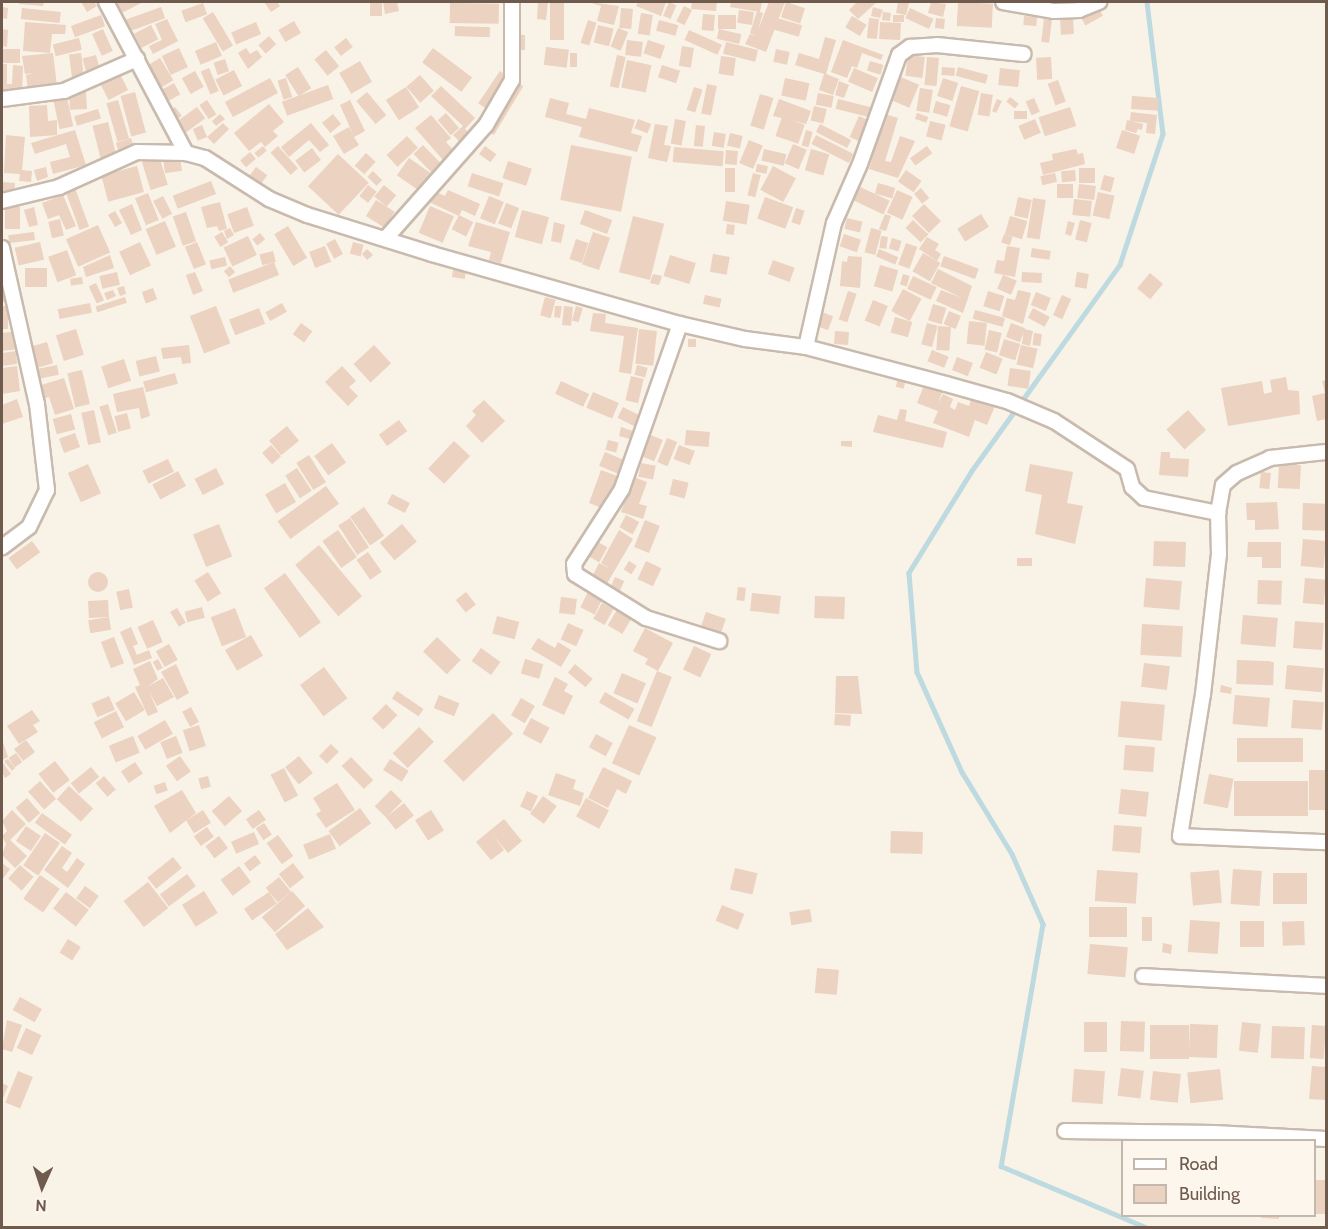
<!DOCTYPE html>
<style>
body{margin:0}
#map{position:relative;width:1328px;height:1229px;overflow:hidden;background:#f9f2e6;font-family:Cabin,sans-serif}
div>[style]{position:absolute}
.stream>*{height:4.5px;margin:-2.25px;padding:0 2.25px;transform-origin:2.25px;border-radius:2.25px;background:#bddae0}
.building>*{inset:0;background:#ebd2c1;transform-origin:0 0}
.round{border-radius:50%}
.roads{filter:drop-shadow(2px 0 #c9baae) drop-shadow(-2px 0 #c9baae) drop-shadow(0 2px #c9baae) drop-shadow(0 -2px #c9baae)}
.minor>*{height:14px;margin:-7px;padding:0 7px;transform-origin:7px;border-radius:7px;background:#fff}
span{translate:-50% -50%;white-space:nowrap;text-align:center;line-height:1.15;-webkit-text-stroke:4.5px #fcf6ec;paint-order:stroke}
.frame{position:absolute;inset:0;border:3px solid #6f5a4e;pointer-events:none}
.legend{position:absolute;left:1121px;top:1139px;width:195px;height:78px;box-sizing:border-box;background:#fcf6ec;border:2px solid #c4b8ad;margin:0;padding:8px 10px;list-style:none;font-size:18px;color:#6f5a4e}
.legend li{display:flex;align-items:center;gap:12px;height:30px}
.legend b{width:30px;border:2px solid #c4b8ad}
.north{position:absolute;left:12px;top:1157px;width:60px;height:60px;-webkit-text-stroke:4px #fcf6ec;paint-order:stroke;rotate:183deg;font-size:16px;font-weight:700;line-height:24px;text-align:center;color:#6f5a4e}
.north::after{content:'';display:block;margin:auto;width:21px;height:27px;background:#6f5a4e;clip-path:polygon(50% 0,100% 100%,50% 72%,0 100%)}
</style>
<div id="map">
<div class="stream">
<div style="left:1147px;top:2px;width:133px;rotate:83.1deg"></div>
<div style="left:1163px;top:134px;width:138px;rotate:108.2deg"></div>
<div style="left:1120px;top:265px;width:254px;rotate:125.7deg"></div>
<div style="left:972px;top:471px;width:120px;rotate:121.7deg"></div>
<div style="left:909px;top:573px;width:99px;rotate:85.4deg"></div>
<div style="left:917px;top:672px;width:110px;rotate:65.8deg"></div>
<div style="left:962px;top:772px;width:96px;rotate:58.6deg"></div>
<div style="left:1012px;top:854px;width:77px;rotate:66.1deg"></div>
<div style="left:1043px;top:924px;width:246px;rotate:99.8deg"></div>
<div style="left:1001px;top:1166px;width:160px;rotate:22.9deg"></div>
</div>
<div class="building">
<div style="clip-path:polygon(19px 2px,44px 2px,43px 6px,19px 4px)"></div>
<div style="clip-path:polygon(81px 2px,94px 2px,97px 6px,87px 12px)"></div>
<div style="clip-path:polygon(119px 2px,143px 2px,116px 16px,112px 4px)"></div>
<div style="clip-path:polygon(264px 2px,277px 2px,280px 6px,271px 12px)"></div>
<div style="left:370px;top:2px;width:12px;height:14px"></div>
<div style="clip-path:polygon(383px 2px,397px 2px,399px 11px,385px 14px)"></div>
<div style="clip-path:polygon(538px 2px,548px 2px,546px 20px,537px 19px)"></div>
<div style="left:550px;top:2px;width:14px;height:38px"></div>
<div style="clip-path:polygon(589px 2px,619px 6px,614px 25px,597px 21px,601px 6px)"></div>
<div style="clip-path:polygon(638px 2px,666px 2px,661px 16px,636px 6px)"></div>
<div style="left:669px;top:2px;width:8px;height:15px;rotate:23deg"></div>
<div style="clip-path:polygon(692px 2px,717px 2px,716px 11px,691px 9px)"></div>
<div style="clip-path:polygon(731px 2px,762px 2px,760px 12px,730px 7px)"></div>
<div style="clip-path:polygon(769px 2px,785px 2px,766px 52px,745px 44px,750px 34px,756px 36px,750px 33px,757px 11px,763px 13px,758px 30px)"></div>
<div style="left:786px;top:2px;width:20px;height:16px;rotate:18deg"></div>
<div style="clip-path:polygon(857px 2px,877px 2px,858px 19px,849px 10px)"></div>
<div style="clip-path:polygon(898px 2px,909px 3px,906px 15px,896px 13px)"></div>
<div style="clip-path:polygon(931px 2px,946px 4px,943px 17px,928px 13px)"></div>
<div style="left:958px;top:2px;width:35px;height:24px;rotate:3deg"></div>
<div style="left:203px;top:3px;width:12px;height:23px;rotate:70deg"></div>
<div style="left:450px;top:3px;width:49px;height:20px;rotate:1deg"></div>
<div style="left:684px;top:6px;width:9px;height:17px;rotate:27deg"></div>
<div style="clip-path:polygon(2px 7px,8px 8px,7px 19px,2px 18px)"></div>
<div style="left:161px;top:7px;width:12px;height:42px;rotate:70deg"></div>
<div style="clip-path:polygon(873px 7px,883px 10px,880px 18px,871px 16px)"></div>
<div style="left:1098px;top:7px;width:10px;height:20px;rotate:61deg"></div>
<div style="left:22px;top:8px;width:39px;height:11px;rotate:6deg"></div>
<div style="left:621px;top:8px;width:12px;height:20px;rotate:5deg"></div>
<div style="left:910px;top:8px;width:26px;height:11px;rotate:25deg"></div>
<div style="left:739px;top:10px;width:15px;height:13px;rotate:8deg"></div>
<div style="left:213px;top:12px;width:39px;height:12px;rotate:59deg"></div>
<div style="left:883px;top:12px;width:8px;height:8px;rotate:7deg"></div>
<div style="left:641px;top:13px;width:12px;height:21px;rotate:9deg"></div>
<div style="left:703px;top:14px;width:12px;height:16px;rotate:5deg"></div>
<div style="left:101px;top:15px;width:12px;height:32px;rotate:70deg"></div>
<div style="left:718px;top:15px;width:18px;height:14px"></div>
<div style="left:893px;top:15px;width:11px;height:7px"></div>
<div style="left:852px;top:16px;width:17px;height:13px;rotate:31deg"></div>
<div style="left:1024px;top:16px;width:13px;height:9px;rotate:4deg"></div>
<div style="left:1073px;top:17px;width:17px;height:13px;rotate:87deg"></div>
<div style="left:777px;top:18px;width:26px;height:12px;rotate:16deg"></div>
<div style="left:869px;top:18px;width:10px;height:20px;rotate:6deg"></div>
<div style="left:936px;top:18px;width:9px;height:10px;rotate:6deg"></div>
<div style="clip-path:polygon(167px 19px,178px 41px,153px 54px,149px 46px,162px 40px,155px 24px)"></div>
<div style="left:1044px;top:19px;width:8px;height:23px;rotate:7deg"></div>
<div style="left:588px;top:20px;width:9px;height:24px;rotate:18deg"></div>
<div style="left:659px;top:20px;width:20px;height:11px;rotate:15deg"></div>
<div style="left:294px;top:21px;width:14px;height:18px;rotate:60deg"></div>
<div style="clip-path:polygon(25px 22px,66px 25px,65px 34px,52px 34px,50px 53px,23px 51px)"></div>
<div style="left:256px;top:22px;width:13px;height:27px;rotate:67deg"></div>
<div style="left:880px;top:22px;width:21px;height:17px;rotate:3deg"></div>
<div style="left:151px;top:25px;width:16px;height:19px;rotate:63deg"></div>
<div style="left:598px;top:25px;width:16px;height:18px;rotate:14deg"></div>
<div style="left:455px;top:26px;width:35px;height:10px;rotate:2deg"></div>
<div style="left:618px;top:28px;width:11px;height:20px;rotate:22deg"></div>
<div style="clip-path:polygon(2px 29px,8px 30px,7px 47px,2px 46px)"></div>
<div style="left:103px;top:29px;width:24px;height:12px;rotate:66deg"></div>
<div style="left:719px;top:29px;width:23px;height:10px;rotate:13deg"></div>
<div style="left:689px;top:30px;width:36px;height:11px;rotate:24deg"></div>
<div style="left:516px;top:35px;width:9px;height:15px"></div>
<div style="left:269px;top:36px;width:11px;height:14px;rotate:49deg"></div>
<div style="clip-path:polygon(825px 37px,836px 40px,826px 74px,839px 79px,833px 95px,819px 90px,824px 74px,795px 65px,799px 53px,819px 59px)"></div>
<div style="left:79px;top:38px;width:12px;height:27px;rotate:76deg"></div>
<div style="left:346px;top:38px;width:11px;height:15px;rotate:52deg"></div>
<div style="left:627px;top:40px;width:16px;height:15px;rotate:7deg"></div>
<div style="left:648px;top:40px;width:18px;height:14px;rotate:19deg"></div>
<div style="clip-path:polygon(843px 40px,883px 55px,881px 60px,862px 53px,857px 68px,852px 66px,847px 78px,831px 72px)"></div>
<div style="left:216px;top:42px;width:15px;height:23px;rotate:67deg"></div>
<div style="left:726px;top:42px;width:33px;height:12px;rotate:14deg"></div>
<div style="left:682px;top:46px;width:12px;height:20px;rotate:9deg"></div>
<div style="left:546px;top:47px;width:23px;height:18px;rotate:7deg"></div>
<div style="left:179px;top:48px;width:21px;height:19px;rotate:65deg"></div>
<div style="clip-path:polygon(246px 48px,250px 54px,257px 50px,262px 57px,248px 69px,238px 53px)"></div>
<div style="left:433px;top:48px;width:49px;height:18px;rotate:37deg"></div>
<div style="left:2px;top:49px;width:18px;height:14px"></div>
<div style="left:776px;top:49px;width:14px;height:13px;rotate:12deg"></div>
<div style="left:326px;top:50px;width:21px;height:15px;rotate:51deg"></div>
<div style="clip-path:polygon(53px 53px,57px 86px,28px 89px,26px 75px,34px 73px,25px 74px,22px 56px)"></div>
<div style="left:81px;top:53px;width:25px;height:12px;rotate:83deg"></div>
<div style="left:570px;top:53px;width:7px;height:14px"></div>
<div style="left:96px;top:55px;width:16px;height:14px;rotate:75deg"></div>
<div style="left:617px;top:55px;width:9px;height:32px;rotate:13deg"></div>
<div style="left:908px;top:55px;width:17px;height:21px;rotate:7deg"></div>
<div style="left:721px;top:56px;width:15px;height:18px;rotate:8deg"></div>
<div style="left:927px;top:57px;width:12px;height:28px;rotate:5deg"></div>
<div style="left:1051px;top:57px;width:22px;height:15px;rotate:87deg"></div>
<div style="left:160px;top:58px;width:26px;height:16px;rotate:59deg"></div>
<div style="left:225px;top:59px;width:13px;height:12px;rotate:72deg"></div>
<div style="left:627px;top:60px;width:25px;height:28px;rotate:12deg"></div>
<div style="left:360px;top:61px;width:24px;height:24px;rotate:60deg"></div>
<div style="left:870px;top:61px;width:14px;height:10px;rotate:17deg"></div>
<div style="clip-path:polygon(2px 64px,7px 64px,7px 84px,12px 84px,13px 65px,23px 66px,22px 96px,2px 96px)"></div>
<div style="left:662px;top:65px;width:19px;height:13px;rotate:18deg"></div>
<div style="left:298px;top:67px;width:25px;height:15px;rotate:58deg"></div>
<div style="left:942px;top:67px;width:13px;height:8px;rotate:4deg"></div>
<div style="left:958px;top:67px;width:31px;height:9px;rotate:15deg"></div>
<div style="left:209px;top:68px;width:25px;height:9px;rotate:67deg"></div>
<div style="left:854px;top:68px;width:26px;height:15px;rotate:23deg"></div>
<div style="left:1000px;top:68px;width:20px;height:17px;rotate:6deg"></div>
<div style="left:234px;top:70px;width:18px;height:21px;rotate:63deg"></div>
<div style="left:195px;top:71px;width:18px;height:15px;rotate:61deg"></div>
<div style="left:500px;top:71px;width:11px;height:39px;rotate:34deg"></div>
<div style="left:120px;top:74px;width:18px;height:22px;rotate:63deg"></div>
<div style="left:420px;top:75px;width:21px;height:18px;rotate:49deg"></div>
<div style="left:896px;top:75px;width:25px;height:25px;rotate:23deg"></div>
<div style="left:270px;top:78px;width:17px;height:51px;rotate:62deg"></div>
<div style="left:286px;top:78px;width:20px;height:9px;rotate:72deg"></div>
<div style="left:785px;top:78px;width:25px;height:18px;rotate:12deg"></div>
<div style="left:943px;top:78px;width:16px;height:19px;rotate:18deg"></div>
<div style="left:513px;top:80px;width:12px;height:57px;rotate:31deg"></div>
<div style="left:1058px;top:80px;width:23px;height:11px;rotate:70deg"></div>
<div style="clip-path:polygon(839px 81px,849px 85px,844px 98px,835px 95px)"></div>
<div style="left:174px;top:83px;width:13px;height:13px;rotate:61deg"></div>
<div style="left:707px;top:84px;width:10px;height:30px;rotate:11deg"></div>
<div style="left:328px;top:85px;width:15px;height:49px;rotate:70deg"></div>
<div style="clip-path:polygon(441px 86px,475px 118px,465px 129px,471px 135px,462px 144px,453px 135px,463px 126px,431px 96px)"></div>
<div style="left:961px;top:86px;width:19px;height:42px;rotate:16deg"></div>
<div style="left:406px;top:87px;width:24px;height:24px;rotate:57deg"></div>
<div style="left:694px;top:87px;width:9px;height:24px;rotate:18deg"></div>
<div style="left:920px;top:88px;width:13px;height:23px;rotate:9deg"></div>
<div style="left:86px;top:91px;width:18px;height:17px;rotate:87deg"></div>
<div style="left:135px;top:92px;width:42px;height:15px;rotate:75deg"></div>
<div style="left:367px;top:92px;width:30px;height:14px;rotate:50deg"></div>
<div style="left:818px;top:93px;width:16px;height:12px;rotate:11deg"></div>
<div style="left:981px;top:93px;width:12px;height:22px;rotate:9deg"></div>
<div style="left:760px;top:94px;width:14px;height:33px;rotate:17deg"></div>
<div style="left:1132px;top:96px;width:27px;height:13px;rotate:4deg"></div>
<div style="left:67px;top:97px;width:30px;height:14px;rotate:78deg"></div>
<div style="left:1010px;top:97px;width:11px;height:6px;rotate:38deg"></div>
<div style="clip-path:polygon(550px 98px,569px 103px,566px 114px,586px 119px,589px 108px,635px 120px,631px 133px,642px 136px,637px 152px,579px 137px,582px 127px,545px 117px)"></div>
<div style="left:1034px;top:98px;width:15px;height:9px;rotate:67deg"></div>
<div style="clip-path:polygon(779px 99px,811px 111px,806px 124px,773px 116px)"></div>
<div style="left:838px;top:99px;width:34px;height:10px;rotate:14deg"></div>
<div style="clip-path:polygon(997px 99px,1002px 101px,996px 113px,992px 111px)"></div>
<div style="left:118px;top:100px;width:40px;height:12px;rotate:74deg"></div>
<div style="left:207px;top:100px;width:17px;height:9px;rotate:57deg"></div>
<div style="clip-path:polygon(350px 100px,365px 131px,354px 137px,359px 145px,344px 154px,333px 136px,349px 127px,353px 134px,340px 105px)"></div>
<div style="left:936px;top:101px;width:15px;height:12px;rotate:16deg"></div>
<div style="clip-path:polygon(269px 104px,284px 122px,273px 131px,278px 136px,265px 147px,261px 142px,249px 151px,234px 133px)"></div>
<div style="clip-path:polygon(47px 105px,48px 121px,57px 120px,57px 135px,30px 137px,29px 106px)"></div>
<div style="left:814px;top:106px;width:13px;height:15px;rotate:13deg"></div>
<div style="left:175px;top:107px;width:11px;height:9px;rotate:52deg"></div>
<div style="left:197px;top:107px;width:14px;height:24px;rotate:54deg"></div>
<div style="left:1070px;top:107px;width:20px;height:33px;rotate:72deg"></div>
<div style="left:98px;top:109px;width:10px;height:25px;rotate:73deg"></div>
<div style="left:1014px;top:111px;width:13px;height:8px"></div>
<div style="clip-path:polygon(1131px 112px,1157px 115px,1155px 134px,1146px 133px,1147px 123px,1130px 121px)"></div>
<div style="left:446px;top:113px;width:20px;height:11px;rotate:49deg"></div>
<div style="left:917px;top:113px;width:12px;height:6px;rotate:20deg"></div>
<div style="clip-path:polygon(220px 114px,225px 119px,216px 126px,212px 121px)"></div>
<div style="left:333px;top:114px;width:13px;height:14px;rotate:51deg"></div>
<div style="clip-path:polygon(885px 114px,898px 118px,885px 161px,891px 162px,900px 136px,915px 141px,898px 178px,869px 169px)"></div>
<div style="clip-path:polygon(431px 115px,451px 138px,446px 142px,454px 151px,443px 160px,415px 128px)"></div>
<div style="left:859px;top:116px;width:10px;height:23px;rotate:24deg"></div>
<div style="left:782px;top:117px;width:24px;height:20px;rotate:19deg"></div>
<div style="left:638px;top:119px;width:14px;height:10px;rotate:21deg"></div>
<div style="left:675px;top:119px;width:11px;height:25px;rotate:10deg"></div>
<div style="left:1035px;top:119px;width:15px;height:18px;rotate:67deg"></div>
<div style="clip-path:polygon(1127px 120px,1143px 124px,1142px 130px,1138px 129px,1136px 133px,1125px 130px)"></div>
<div style="left:930px;top:121px;width:16px;height:16px;rotate:14deg"></div>
<div style="left:108px;top:122px;width:34px;height:16px;rotate:76deg"></div>
<div style="clip-path:polygon(223px 123px,229px 129px,214px 144px,207px 137px)"></div>
<div style="clip-path:polygon(311px 123px,329px 145px,320px 152px,309px 140px,289px 157px,281px 147px)"></div>
<div style="clip-path:polygon(655px 124px,668px 126px,664px 145px,671px 146px,667px 162px,648px 158px)"></div>
<div style="left:820px;top:124px;width:35px;height:9px;rotate:27deg"></div>
<div style="left:202px;top:125px;width:13px;height:10px;rotate:67deg"></div>
<div style="left:696px;top:125px;width:9px;height:21px;rotate:6deg"></div>
<div style="clip-path:polygon(75px 130px,86px 165px,53px 174px,50px 162px,70px 157px,66px 144px,35px 154px,31px 143px)"></div>
<div style="left:806px;top:130px;width:7px;height:16px;rotate:16deg"></div>
<div style="left:1122px;top:130px;width:19px;height:19px;rotate:18deg"></div>
<div style="left:714px;top:132px;width:12px;height:14px;rotate:9deg"></div>
<div style="left:730px;top:133px;width:13px;height:13px;rotate:13deg"></div>
<div style="clip-path:polygon(6px 135px,25px 137px,22px 170px,32px 171px,31px 182px,19px 181px,20px 174px,4px 173px)"></div>
<div style="left:816px;top:135px;width:42px;height:10px;rotate:27deg"></div>
<div style="left:407px;top:136px;width:16px;height:28px;rotate:47deg"></div>
<div style="left:131px;top:138px;width:9px;height:16px;rotate:72deg"></div>
<div style="left:749px;top:140px;width:15px;height:25px;rotate:23deg"></div>
<div style="left:793px;top:144px;width:15px;height:21px;rotate:23deg"></div>
<div style="left:423px;top:145px;width:32px;height:13px;rotate:46deg"></div>
<div style="left:571px;top:145px;width:62px;height:56px;rotate:11deg"></div>
<div style="left:263px;top:146px;width:6px;height:11px;rotate:51deg"></div>
<div style="left:278px;top:146px;width:30px;height:10px;rotate:48deg"></div>
<div style="left:485px;top:146px;width:14px;height:10px;rotate:36deg"></div>
<div style="left:927px;top:146px;width:9px;height:21px;rotate:54deg"></div>
<div style="left:674px;top:147px;width:50px;height:15px;rotate:5deg"></div>
<div style="left:312px;top:148px;width:15px;height:21px;rotate:53deg"></div>
<div style="left:764px;top:149px;width:23px;height:12px;rotate:13deg"></div>
<div style="left:811px;top:149px;width:19px;height:22px;rotate:16deg"></div>
<div style="clip-path:polygon(1076px 149px,1078px 154px,1083px 153px,1085px 164px,1043px 175px,1040px 163px,1053px 160px,1052px 154px)"></div>
<div style="left:726px;top:150px;width:12px;height:14px;rotate:5deg"></div>
<div style="left:250px;top:152px;width:9px;height:13px;rotate:49deg"></div>
<div style="left:366px;top:153px;width:13px;height:17px;rotate:42deg"></div>
<div style="left:338px;top:154px;width:42px;height:44px;rotate:43deg"></div>
<div style="left:159px;top:156px;width:30px;height:18px;rotate:73deg"></div>
<div style="left:180px;top:157px;width:14px;height:17px;rotate:82deg"></div>
<div style="left:409px;top:158px;width:28px;height:21px;rotate:35deg"></div>
<div style="left:508px;top:161px;width:25px;height:18px;rotate:18deg"></div>
<div style="left:757px;top:164px;width:11px;height:8px;rotate:10deg"></div>
<div style="left:137px;top:166px;width:27px;height:37px;rotate:75deg"></div>
<div style="left:773px;top:166px;width:26px;height:27px;rotate:28deg"></div>
<div style="clip-path:polygon(46px 167px,48px 177px,37px 181px,34px 170px)"></div>
<div style="left:256px;top:167px;width:14px;height:12px;rotate:36deg"></div>
<div style="left:725px;top:168px;width:10px;height:24px"></div>
<div style="left:1079px;top:168px;width:16px;height:15px"></div>
<div style="left:906px;top:170px;width:19px;height:14px;rotate:35deg"></div>
<div style="left:1075px;top:170px;width:11px;height:14px;rotate:85deg"></div>
<div style="left:373px;top:171px;width:13px;height:8px;rotate:45deg"></div>
<div style="left:472px;top:173px;width:33px;height:14px;rotate:18deg"></div>
<div style="left:753px;top:173px;width:8px;height:23px;rotate:14deg"></div>
<div style="left:1055px;top:173px;width:9px;height:15px;rotate:77deg"></div>
<div style="left:1104px;top:175px;width:11px;height:15px;rotate:15deg"></div>
<div style="left:211px;top:181px;width:14px;height:41px;rotate:69deg"></div>
<div style="left:2px;top:182px;width:13px;height:14px;rotate:4deg"></div>
<div style="left:878px;top:183px;width:18px;height:11px;rotate:16deg"></div>
<div style="left:1057px;top:184px;width:16px;height:14px"></div>
<div style="left:1079px;top:184px;width:17px;height:14px;rotate:7deg"></div>
<div style="left:368px;top:185px;width:11px;height:14px;rotate:38deg"></div>
<div style="left:384px;top:185px;width:16px;height:15px;rotate:40deg"></div>
<div style="left:858px;top:186px;width:35px;height:15px;rotate:25deg"></div>
<div style="left:75px;top:188px;width:41px;height:10px;rotate:70deg"></div>
<div style="left:921px;top:188px;width:13px;height:9px;rotate:51deg"></div>
<div style="clip-path:polygon(448px 190px,480px 204px,475px 216px,462px 210px,459px 216px,429px 202px,434px 191px,445px 196px)"></div>
<div style="left:897px;top:190px;width:17px;height:25px;rotate:24deg"></div>
<div style="left:1098px;top:192px;width:17px;height:24px;rotate:13deg"></div>
<div style="left:148px;top:193px;width:29px;height:14px;rotate:68deg"></div>
<div style="clip-path:polygon(63px 195px,76px 226px,66px 230px,59px 215px,48px 219px,42px 203px)"></div>
<div style="left:163px;top:196px;width:20px;height:11px;rotate:63deg"></div>
<div style="left:489px;top:196px;width:16px;height:24px;rotate:22deg"></div>
<div style="left:765px;top:197px;width:30px;height:23px;rotate:20deg"></div>
<div style="left:1018px;top:197px;width:14px;height:19px;rotate:12deg"></div>
<div style="left:1033px;top:198px;width:13px;height:40px;rotate:9deg"></div>
<div style="left:1074px;top:199px;width:18px;height:16px;rotate:6deg"></div>
<div style="left:376px;top:200px;width:22px;height:19px;rotate:32deg"></div>
<div style="left:726px;top:201px;width:24px;height:20px;rotate:9deg"></div>
<div style="clip-path:polygon(220px 202px,227px 229px,219px 231px,217px 226px,207px 228px,201px 207px)"></div>
<div style="left:506px;top:203px;width:14px;height:22px;rotate:21deg"></div>
<div style="clip-path:polygon(132px 204px,142px 230px,131px 235px,119px 210px)"></div>
<div style="left:924px;top:204px;width:24px;height:17px;rotate:45deg"></div>
<div style="left:430px;top:206px;width:26px;height:29px;rotate:23deg"></div>
<div style="left:5px;top:207px;width:15px;height:22px"></div>
<div style="clip-path:polygon(34px 207px,38px 225px,29px 227px,24px 210px)"></div>
<div style="left:247px;top:207px;width:20px;height:21px;rotate:70deg"></div>
<div style="left:796px;top:208px;width:9px;height:15px;rotate:18deg"></div>
<div style="left:522px;top:210px;width:28px;height:28px;rotate:15deg"></div>
<div style="left:585px;top:210px;width:29px;height:15px;rotate:20deg"></div>
<div style="left:115px;top:211px;width:14px;height:8px;rotate:60deg"></div>
<div style="left:186px;top:212px;width:31px;height:14px;rotate:71deg"></div>
<div style="clip-path:polygon(885px 214px,891px 216px,886px 231px,879px 229px)"></div>
<div style="left:981px;top:214px;width:15px;height:28px;rotate:58deg"></div>
<div style="left:459px;top:215px;width:16px;height:16px;rotate:27deg"></div>
<div style="left:633px;top:216px;width:32px;height:58px;rotate:14deg"></div>
<div style="left:1010px;top:216px;width:18px;height:19px;rotate:16deg"></div>
<div style="left:847px;top:218px;width:16px;height:11px;rotate:14deg"></div>
<div style="left:60px;top:219px;width:17px;height:12px;rotate:77deg"></div>
<div style="left:913px;top:220px;width:21px;height:11px;rotate:43deg"></div>
<div style="left:1080px;top:220px;width:12px;height:20px;rotate:14deg"></div>
<div style="left:165px;top:221px;width:28px;height:21px;rotate:67deg"></div>
<div style="clip-path:polygon(1068px 221px,1075px 223px,1071px 236px,1065px 234px)"></div>
<div style="clip-path:polygon(476px 222px,510px 232px,501px 263px,489px 260px,491px 252px,468px 246px)"></div>
<div style="clip-path:polygon(554px 222px,565px 225px,561px 243px,551px 241px)"></div>
<div style="left:727px;top:224px;width:8px;height:10px;rotate:7deg"></div>
<div style="left:98px;top:225px;width:30px;height:35px;rotate:66deg"></div>
<div style="left:288px;top:226px;width:37px;height:16px;rotate:59deg"></div>
<div style="clip-path:polygon(230px 228px,234px 235px,227px 239px,224px 231px)"></div>
<div style="left:871px;top:228px;width:11px;height:25px;rotate:15deg"></div>
<div style="left:34px;top:232px;width:8px;height:26px;rotate:83deg"></div>
<div style="left:222px;top:232px;width:12px;height:9px;rotate:59deg"></div>
<div style="left:593px;top:232px;width:18px;height:34px;rotate:19deg"></div>
<div style="left:260px;top:233px;width:8px;height:10px;rotate:50deg"></div>
<div style="left:844px;top:234px;width:18px;height:13px;rotate:19deg"></div>
<div style="left:1004px;top:234px;width:9px;height:9px;rotate:18deg"></div>
<div style="left:248px;top:236px;width:21px;height:27px;rotate:65deg"></div>
<div style="left:881px;top:236px;width:7px;height:12px;rotate:8deg"></div>
<div style="clip-path:polygon(927px 237px,939px 244px,935px 250px,941px 254px,937px 261px,919px 249px)"></div>
<div style="left:892px;top:238px;width:10px;height:11px;rotate:17deg"></div>
<div style="left:335px;top:239px;width:17px;height:10px;rotate:62deg"></div>
<div style="left:576px;top:239px;width:13px;height:21px;rotate:18deg"></div>
<div style="left:40px;top:242px;width:18px;height:26px;rotate:77deg"></div>
<div style="left:140px;top:242px;width:26px;height:23px;rotate:65deg"></div>
<div style="left:197px;top:242px;width:24px;height:13px;rotate:68deg"></div>
<div style="left:353px;top:242px;width:11px;height:12px;rotate:15deg"></div>
<div style="left:906px;top:243px;width:12px;height:23px;rotate:20deg"></div>
<div style="left:325px;top:246px;width:17px;height:17px;rotate:69deg"></div>
<div style="clip-path:polygon(1007px 246px,1020px 248px,1015px 277px,994px 273px,997px 260px,1004px 261px)"></div>
<div style="left:1032px;top:248px;width:19px;height:9px;rotate:9deg"></div>
<div style="clip-path:polygon(367px 249px,373px 255px,367px 260px,362px 254px)"></div>
<div style="left:879px;top:249px;width:21px;height:8px;rotate:23deg"></div>
<div style="left:67px;top:250px;width:27px;height:20px;rotate:70deg"></div>
<div style="left:273px;top:251px;width:11px;height:14px;rotate:75deg"></div>
<div style="left:923px;top:253px;width:20px;height:21px;rotate:30deg"></div>
<div style="left:713px;top:254px;width:17px;height:18px;rotate:10deg"></div>
<div style="clip-path:polygon(110px 255px,114px 268px,86px 277px,83px 267px)"></div>
<div style="left:670px;top:255px;width:27px;height:22px;rotate:17deg"></div>
<div style="clip-path:polygon(848px 256px,862px 257px,860px 288px,840px 286px,842px 261px,847px 262px)"></div>
<div style="left:944px;top:256px;width:37px;height:11px;rotate:20deg"></div>
<div style="left:225px;top:257px;width:9px;height:16px;rotate:77deg"></div>
<div style="left:773px;top:260px;width:23px;height:15px;rotate:20deg"></div>
<div style="left:274px;top:262px;width:14px;height:49px;rotate:69deg"></div>
<div style="left:880px;top:265px;width:19px;height:22px;rotate:16deg"></div>
<div style="left:230px;top:266px;width:8px;height:8px;rotate:50deg"></div>
<div style="left:25px;top:268px;width:22px;height:19px"></div>
<div style="clip-path:polygon(938px 269px,972px 286px,963px 313px,936px 301px,941px 290px,962px 298px,931px 283px)"></div>
<div style="left:453px;top:270px;width:13px;height:7px;rotate:9deg"></div>
<div style="left:117px;top:272px;width:13px;height:18px;rotate:77deg"></div>
<div style="clip-path:polygon(195px 272px,203px 291px,193px 295px,186px 275px)"></div>
<div style="left:1022px;top:272px;width:20px;height:10px;rotate:3deg"></div>
<div style="left:1077px;top:272px;width:12px;height:15px;rotate:9deg"></div>
<div style="left:1150px;top:273px;width:17px;height:20px;rotate:40deg"></div>
<div style="clip-path:polygon(653px 274px,662px 276px,659px 285px,650px 283px)"></div>
<div style="left:903px;top:274px;width:7px;height:11px;rotate:16deg"></div>
<div style="left:1003px;top:275px;width:15px;height:15px;rotate:23deg"></div>
<div style="left:913px;top:276px;width:26px;height:14px;rotate:25deg"></div>
<div style="left:82px;top:277px;width:7px;height:12px;rotate:82deg"></div>
<div style="left:96px;top:283px;width:19px;height:8px;rotate:65deg"></div>
<div style="left:2px;top:284px;width:5px;height:18px"></div>
<div style="clip-path:polygon(124px 286px,126px 294px,120px 296px,117px 288px)"></div>
<div style="left:153px;top:288px;width:12px;height:12px;rotate:70deg"></div>
<div style="left:903px;top:289px;width:21px;height:25px;rotate:28deg"></div>
<div style="clip-path:polygon(113px 290px,116px 296px,107px 300px,104px 293px)"></div>
<div style="clip-path:polygon(1018px 290px,1031px 293px,1023px 324px,1002px 316px,1007px 298px,1015px 300px)"></div>
<div style="left:848px;top:291px;width:9px;height:30px;rotate:18deg"></div>
<div style="left:988px;top:291px;width:17px;height:16px;rotate:17deg"></div>
<div style="left:1036px;top:292px;width:16px;height:14px;rotate:22deg"></div>
<div style="left:705px;top:295px;width:17px;height:9px;rotate:13deg"></div>
<div style="left:1062px;top:295px;width:10px;height:22px;rotate:24deg"></div>
<div style="left:125px;top:297px;width:6px;height:31px;rotate:72deg"></div>
<div style="left:545px;top:297px;width:11px;height:19px;rotate:15deg"></div>
<div style="left:873px;top:300px;width:16px;height:22px;rotate:22deg"></div>
<div style="left:90px;top:303px;width:10px;height:33px;rotate:79deg"></div>
<div style="left:282px;top:303px;width:10px;height:19px;rotate:61deg"></div>
<div style="left:933px;top:304px;width:14px;height:17px;rotate:17deg"></div>
<div style="left:2px;top:306px;width:6px;height:23px"></div>
<div style="left:216px;top:306px;width:40px;height:28px;rotate:69deg"></div>
<div style="clip-path:polygon(555px 306px,562px 306px,560px 318px,554px 317px)"></div>
<div style="left:564px;top:306px;width:9px;height:19px;rotate:6deg"></div>
<div style="left:576px;top:306px;width:7px;height:15px;rotate:16deg"></div>
<div style="left:259px;top:308px;width:17px;height:32px;rotate:69deg"></div>
<div style="left:1033px;top:308px;width:19px;height:11px;rotate:28deg"></div>
<div style="left:975px;top:310px;width:31px;height:9px;rotate:15deg"></div>
<div style="left:819px;top:311px;width:15px;height:15px;rotate:20deg"></div>
<div style="left:949px;top:311px;width:13px;height:14px;rotate:23deg"></div>
<div style="clip-path:polygon(593px 313px,606px 314px,605px 323px,638px 328px,631px 374px,619px 372px,624px 336px,590px 331px)"></div>
<div style="left:895px;top:317px;width:18px;height:16px;rotate:16deg"></div>
<div style="left:969px;top:321px;width:18px;height:23px;rotate:6deg"></div>
<div style="left:301px;top:323px;width:14px;height:14px;rotate:36deg"></div>
<div style="left:927px;top:323px;width:11px;height:22px;rotate:15deg"></div>
<div style="left:1011px;top:323px;width:15px;height:15px;rotate:20deg"></div>
<div style="left:938px;top:326px;width:13px;height:24px;rotate:4deg"></div>
<div style="left:76px;top:329px;width:27px;height:21px;rotate:73deg"></div>
<div style="left:639px;top:329px;width:18px;height:35px;rotate:6deg"></div>
<div style="clip-path:polygon(1024px 329px,1033px 331px,1030px 346px,1022px 344px)"></div>
<div style="left:989px;top:330px;width:13px;height:20px;rotate:13deg"></div>
<div style="clip-path:polygon(17px 331px,19px 349px,2px 351px,2px 333px)"></div>
<div style="left:835px;top:331px;width:14px;height:13px;rotate:4deg"></div>
<div style="left:1034px;top:333px;width:8px;height:12px;rotate:7deg"></div>
<div style="left:688px;top:339px;width:8px;height:8px"></div>
<div style="left:1004px;top:339px;width:17px;height:17px;rotate:17deg"></div>
<div style="left:47px;top:342px;width:22px;height:19px;rotate:74deg"></div>
<div style="clip-path:polygon(189px 345px,191px 363px,182px 364px,181px 357px,163px 359px,161px 348px)"></div>
<div style="left:374px;top:345px;width:25px;height:28px;rotate:47deg"></div>
<div style="left:1021px;top:345px;width:17px;height:20px;rotate:13deg"></div>
<div style="left:932px;top:350px;width:18px;height:12px;rotate:22deg"></div>
<div style="clip-path:polygon(16px 351px,17px 364px,2px 366px,2px 353px)"></div>
<div style="left:986px;top:352px;width:18px;height:17px;rotate:22deg"></div>
<div style="left:156px;top:356px;width:16px;height:21px;rotate:76deg"></div>
<div style="left:957px;top:357px;width:17px;height:14px;rotate:21deg"></div>
<div style="left:124px;top:359px;width:23px;height:24px;rotate:72deg"></div>
<div style="left:57px;top:365px;width:10px;height:23px;rotate:79deg"></div>
<div style="left:637px;top:365px;width:11px;height:10px;rotate:15deg"></div>
<div style="clip-path:polygon(17px 366px,20px 391px,2px 394px,2px 368px)"></div>
<div style="clip-path:polygon(342px 366px,356px 381px,349px 387px,358px 396px,348px 406px,325px 382px)"></div>
<div style="left:1010px;top:368px;width:21px;height:18px;rotate:8deg"></div>
<div style="left:82px;top:370px;width:35px;height:15px;rotate:77deg"></div>
<div style="left:175px;top:373px;width:11px;height:33px;rotate:75deg"></div>
<div style="left:631px;top:376px;width:13px;height:25px;rotate:13deg"></div>
<div style="clip-path:polygon(1286px 377px,1288px 390px,1299px 391px,1300px 414px,1228px 426px,1221px 388px,1262px 381px,1264px 394px,1272px 392px,1270px 380px)"></div>
<div style="clip-path:polygon(64px 378px,74px 409px,55px 415px,49px 397px,42px 399px,38px 386px)"></div>
<div style="left:898px;top:378px;width:8px;height:9px;rotate:14deg"></div>
<div style="clip-path:polygon(1326px 380px,1326px 419px,1317px 421px,1312px 396px,1325px 393px,1322px 381px)"></div>
<div style="left:561px;top:381px;width:31px;height:14px;rotate:25deg"></div>
<div style="clip-path:polygon(925px 383px,943px 390px,938px 403px,943px 394px,953px 399px,950px 407px,955px 410px,958px 402px,969px 406px,972px 397px,995px 406px,987px 425px,975px 420px,969px 437px,933px 423px,938px 411px,917px 403px)"></div>
<div style="clip-path:polygon(143px 387px,150px 416px,141px 419px,139px 408px,117px 412px,113px 394px)"></div>
<div style="left:593px;top:392px;width:28px;height:17px;rotate:23deg"></div>
<div style="clip-path:polygon(17px 399px,23px 417px,2px 424px,2px 405px)"></div>
<div style="clip-path:polygon(484px 400px,505px 421px,482px 443px,466px 426px,476px 415px,472px 411px)"></div>
<div style="left:108px;top:404px;width:30px;height:9px;rotate:73deg"></div>
<div style="left:623px;top:407px;width:20px;height:12px;rotate:27deg"></div>
<div style="clip-path:polygon(900px 409px,907px 410px,905px 421px,947px 432px,943px 448px,873px 432px,878px 415px,897px 420px)"></div>
<div style="left:94px;top:410px;width:33px;height:13px;rotate:78deg"></div>
<div style="left:1188px;top:410px;width:27px;height:29px;rotate:48deg"></div>
<div style="left:127px;top:413px;width:16px;height:13px;rotate:76deg"></div>
<div style="left:71px;top:414px;width:16px;height:19px;rotate:75deg"></div>
<div style="left:399px;top:420px;width:14px;height:25px;rotate:54deg"></div>
<div style="left:287px;top:426px;width:19px;height:23px;rotate:51deg"></div>
<div style="clip-path:polygon(621px 427px,633px 431px,630px 439px,619px 436px)"></div>
<div style="left:686px;top:430px;width:24px;height:15px;rotate:5deg"></div>
<div style="left:75px;top:433px;width:15px;height:17px;rotate:70deg"></div>
<div style="left:648px;top:434px;width:16px;height:23px;rotate:22deg"></div>
<div style="left:667px;top:438px;width:11px;height:26px;rotate:22deg"></div>
<div style="left:608px;top:440px;width:11px;height:10px;rotate:15deg"></div>
<div style="left:454px;top:441px;width:22px;height:38px;rotate:43deg"></div>
<div style="clip-path:polygon(841px 441px,852px 441px,852px 447px,841px 446px)"></div>
<div style="left:332px;top:443px;width:24px;height:22px;rotate:54deg"></div>
<div style="left:271px;top:445px;width:15px;height:12px;rotate:48deg"></div>
<div style="left:679px;top:445px;width:17px;height:15px;rotate:21deg"></div>
<div style="left:605px;top:452px;width:23px;height:15px;rotate:23deg"></div>
<div style="clip-path:polygon(1161px 452px,1170px 452px,1170px 458px,1189px 459px,1188px 477px,1159px 475px)"></div>
<div style="left:309px;top:455px;width:32px;height:15px;rotate:58deg"></div>
<div style="left:168px;top:459px;width:14px;height:28px;rotate:65deg"></div>
<div style="left:641px;top:463px;width:15px;height:14px;rotate:11deg"></div>
<div style="left:88px;top:464px;width:32px;height:22px;rotate:66deg"></div>
<div style="clip-path:polygon(1030px 464px,1073px 472px,1067px 503px,1083px 506px,1075px 544px,1035px 534px,1042px 495px,1025px 491px)"></div>
<div style="left:1279px;top:464px;width:22px;height:24px;rotate:3deg"></div>
<div style="left:216px;top:468px;width:18px;height:24px;rotate:63deg"></div>
<div style="left:297px;top:468px;width:27px;height:14px;rotate:57deg"></div>
<div style="clip-path:polygon(601px 470px,620px 477px,613px 495px,607px 494px,602px 508px,589px 503px)"></div>
<div style="left:178px;top:471px;width:17px;height:29px;rotate:62deg"></div>
<div style="left:1261px;top:472px;width:10px;height:16px;rotate:6deg"></div>
<div style="clip-path:polygon(634px 477px,647px 482px,639px 504px,647px 506px,643px 519px,621px 512px)"></div>
<div style="left:673px;top:479px;width:16px;height:16px;rotate:14deg"></div>
<div style="left:285px;top:483px;width:22px;height:23px;rotate:60deg"></div>
<div style="left:326px;top:486px;width:22px;height:60px;rotate:54deg"></div>
<div style="left:392px;top:494px;width:20px;height:11px;rotate:27deg"></div>
<div style="clip-path:polygon(1277px 502px,1279px 529px,1255px 530px,1255px 520px,1247px 520px,1246px 503px)"></div>
<div style="left:1303px;top:503px;width:23px;height:27px;rotate:2deg"></div>
<div style="left:364px;top:507px;width:35px;height:17px;rotate:55deg"></div>
<div style="left:626px;top:515px;width:15px;height:14px;rotate:28deg"></div>
<div style="left:350px;top:518px;width:35px;height:14px;rotate:57deg"></div>
<div style="left:645px;top:520px;width:16px;height:29px;rotate:22deg"></div>
<div style="left:219px;top:524px;width:35px;height:28px;rotate:68deg"></div>
<div style="left:402px;top:524px;width:23px;height:29px;rotate:50deg"></div>
<div style="left:338px;top:530px;width:33px;height:19px;rotate:55deg"></div>
<div style="clip-path:polygon(619px 530px,633px 539px,605px 587px,591px 579px,599px 563px,611px 569px,601px 563px)"></div>
<div style="left:1303px;top:539px;width:23px;height:27px;rotate:5deg"></div>
<div style="left:32px;top:541px;width:14px;height:29px;rotate:54deg"></div>
<div style="left:596px;top:541px;width:13px;height:17px;rotate:29deg"></div>
<div style="left:1154px;top:541px;width:32px;height:25px;rotate:2deg"></div>
<div style="clip-path:polygon(1248px 542px,1281px 542px,1281px 568px,1262px 568px,1262px 557px,1247px 557px)"></div>
<div style="left:319px;top:545px;width:67px;height:31px;rotate:50deg"></div>
<div style="left:368px;top:552px;width:24px;height:14px;rotate:55deg"></div>
<div style="left:1032px;top:558px;width:8px;height:15px;rotate:90deg"></div>
<div style="left:629px;top:561px;width:9px;height:10px;rotate:32deg"></div>
<div style="left:646px;top:561px;width:17px;height:20px;rotate:25deg"></div>
<div style="left:208px;top:572px;width:25px;height:16px;rotate:58deg"></div>
<div class="round" style="left:88px;top:572px;width:20px;height:20px"></div>
<div style="left:285px;top:573px;width:61px;height:26px;rotate:54deg"></div>
<div style="left:615px;top:577px;width:10px;height:13px;rotate:24deg"></div>
<div style="left:1146px;top:578px;width:36px;height:29px;rotate:5deg"></div>
<div style="left:1305px;top:578px;width:21px;height:25px;rotate:5deg"></div>
<div style="left:1258px;top:580px;width:24px;height:24px;rotate:2deg"></div>
<div style="left:738px;top:587px;width:8px;height:13px;rotate:7deg"></div>
<div style="left:129px;top:589px;width:19px;height:13px;rotate:78deg"></div>
<div style="left:466px;top:592px;width:16px;height:13px;rotate:52deg"></div>
<div style="left:588px;top:592px;width:16px;height:17px;rotate:27deg"></div>
<div style="left:752px;top:593px;width:29px;height:18px;rotate:6deg"></div>
<div style="left:815px;top:596px;width:30px;height:22px;rotate:2deg"></div>
<div style="left:561px;top:597px;width:16px;height:16px;rotate:7deg"></div>
<div style="left:108px;top:600px;width:17px;height:20px;rotate:87deg"></div>
<div style="left:602px;top:603px;width:13px;height:18px;rotate:29deg"></div>
<div style="left:202px;top:607px;width:11px;height:18px;rotate:75deg"></div>
<div style="left:177px;top:608px;width:17px;height:8px;rotate:59deg"></div>
<div style="left:235px;top:608px;width:31px;height:26px;rotate:69deg"></div>
<div style="left:618px;top:608px;width:17px;height:20px;rotate:31deg"></div>
<div style="left:706px;top:612px;width:21px;height:18px;rotate:19deg"></div>
<div style="left:1243px;top:615px;width:35px;height:29px;rotate:5deg"></div>
<div style="left:497px;top:616px;width:23px;height:18px;rotate:15deg"></div>
<div style="left:109px;top:617px;width:13px;height:21px;rotate:81deg"></div>
<div style="left:153px;top:620px;width:24px;height:17px;rotate:66deg"></div>
<div style="left:1295px;top:621px;width:29px;height:27px;rotate:4deg"></div>
<div style="left:568px;top:623px;width:17px;height:18px;rotate:24deg"></div>
<div style="left:1142px;top:624px;width:41px;height:31px;rotate:3deg"></div>
<div style="clip-path:polygon(131px 627px,138px 644px,133px 646px,137px 655px,149px 650px,152px 658px,134px 665px,120px 632px)"></div>
<div style="clip-path:polygon(645px 628px,673px 643px,658px 671px,645px 664px,648px 659px,633px 651px)"></div>
<div style="left:251px;top:635px;width:24px;height:30px;rotate:60deg"></div>
<div style="left:114px;top:637px;width:28px;height:14px;rotate:69deg"></div>
<div style="left:437px;top:637px;width:33px;height:20px;rotate:44deg"></div>
<div style="clip-path:polygon(538px 638px,555px 648px,558px 642px,571px 650px,561px 667px,531px 649px)"></div>
<div style="left:169px;top:644px;width:18px;height:15px;rotate:61deg"></div>
<div style="left:694px;top:646px;width:19px;height:26px;rotate:25deg"></div>
<div style="left:481px;top:648px;width:24px;height:16px;rotate:36deg"></div>
<div style="left:158px;top:659px;width:10px;height:6px;rotate:61deg"></div>
<div style="left:525px;top:659px;width:19px;height:15px;rotate:16deg"></div>
<div style="left:1237px;top:660px;width:37px;height:24px;rotate:2deg"></div>
<div style="clip-path:polygon(150px 661px,158px 679px,147px 687px,163px 678px,174px 697px,157px 706px,149px 691px,158px 712px,148px 716px,135px 687px,140px 685px,133px 669px)"></div>
<div style="left:1144px;top:663px;width:26px;height:24px;rotate:7deg"></div>
<div style="clip-path:polygon(176px 664px,189px 693px,177px 700px,161px 672px)"></div>
<div style="left:575px;top:664px;width:23px;height:11px;rotate:40deg"></div>
<div style="left:1287px;top:665px;width:37px;height:24px;rotate:5deg"></div>
<div style="left:324px;top:667px;width:39px;height:30px;rotate:53deg"></div>
<div style="left:657px;top:671px;width:16px;height:54px;rotate:22deg"></div>
<div style="left:622px;top:673px;width:26px;height:22px;rotate:23deg"></div>
<div style="clip-path:polygon(836px 676px,858px 676px,862px 714px,835px 713px)"></div>
<div style="clip-path:polygon(555px 677px,568px 684px,564px 691px,573px 696px,564px 715px,542px 705px)"></div>
<div style="clip-path:polygon(1221px 685px,1232px 688px,1231px 694px,1220px 692px)"></div>
<div style="left:397px;top:691px;width:32px;height:9px;rotate:34deg"></div>
<div style="left:134px;top:692px;width:21px;height:22px;rotate:59deg"></div>
<div style="left:605px;top:692px;width:34px;height:12px;rotate:30deg"></div>
<div style="left:439px;top:695px;width:22px;height:14px;rotate:22deg"></div>
<div style="left:1235px;top:695px;width:35px;height:29px;rotate:5deg"></div>
<div style="left:109px;top:696px;width:15px;height:19px;rotate:67deg"></div>
<div style="left:521px;top:698px;width:16px;height:20px;rotate:30deg"></div>
<div style="left:1293px;top:700px;width:31px;height:28px;rotate:4deg"></div>
<div style="left:1121px;top:701px;width:44px;height:36px;rotate:5deg"></div>
<div style="left:386px;top:704px;width:16px;height:20px;rotate:45deg"></div>
<div style="left:191px;top:707px;width:17px;height:10px;rotate:62deg"></div>
<div style="clip-path:polygon(32px 710px,40px 721px,33px 725px,38px 732px,19px 744px,7px 726px)"></div>
<div style="left:116px;top:711px;width:18px;height:25px;rotate:63deg"></div>
<div style="left:493px;top:713px;width:29px;height:69px;rotate:46deg"></div>
<div style="left:835px;top:714px;width:16px;height:11px;rotate:4deg"></div>
<div style="left:531px;top:718px;width:21px;height:18px;rotate:28deg"></div>
<div style="left:165px;top:720px;width:16px;height:32px;rotate:60deg"></div>
<div style="left:199px;top:725px;width:22px;height:17px;rotate:72deg"></div>
<div style="left:629px;top:725px;width:30px;height:42px;rotate:24deg"></div>
<div style="left:419px;top:727px;width:21px;height:37px;rotate:45deg"></div>
<div style="left:596px;top:734px;width:19px;height:15px;rotate:28deg"></div>
<div style="left:133px;top:736px;width:18px;height:26px;rotate:68deg"></div>
<div style="left:176px;top:736px;width:18px;height:17px;rotate:68deg"></div>
<div style="left:1237px;top:738px;width:66px;height:24px"></div>
<div style="clip-path:polygon(2px 739px,8px 757px,2px 760px)"></div>
<div style="left:26px;top:740px;width:15px;height:15px;rotate:53deg"></div>
<div style="left:331px;top:744px;width:11px;height:17px;rotate:45deg"></div>
<div style="left:1125px;top:745px;width:30px;height:25px;rotate:4deg"></div>
<div style="left:16px;top:753px;width:11px;height:9px;rotate:56deg"></div>
<div style="left:180px;top:756px;width:19px;height:17px;rotate:55deg"></div>
<div style="left:299px;top:756px;width:22px;height:18px;rotate:51deg"></div>
<div style="left:351px;top:757px;width:32px;height:13px;rotate:46deg"></div>
<div style="clip-path:polygon(8px 759px,15px 768px,12px 771px,4px 761px)"></div>
<div style="left:390px;top:759px;width:22px;height:13px;rotate:32deg"></div>
<div style="left:55px;top:761px;width:24px;height:21px;rotate:52deg"></div>
<div style="left:135px;top:762px;width:14px;height:17px;rotate:56deg"></div>
<div style="clip-path:polygon(3px 763px,11px 774px,5px 778px,2px 772px)"></div>
<div style="left:91px;top:767px;width:13px;height:26px;rotate:51deg"></div>
<div style="clip-path:polygon(603px 767px,632px 781px,626px 794px,617px 789px,608px 808px,588px 798px)"></div>
<div style="left:284px;top:768px;width:31px;height:15px;rotate:63deg"></div>
<div style="left:1309px;top:770px;width:17px;height:40px"></div>
<div style="clip-path:polygon(556px 773px,576px 780px,573px 789px,584px 793px,580px 806px,548px 795px)"></div>
<div style="left:1209px;top:774px;width:25px;height:30px;rotate:11deg"></div>
<div style="left:104px;top:776px;width:18px;height:11px;rotate:49deg"></div>
<div style="left:208px;top:776px;width:11px;height:10px;rotate:75deg"></div>
<div style="left:40px;top:781px;width:24px;height:16px;rotate:48deg"></div>
<div style="left:1234px;top:781px;width:74px;height:35px"></div>
<div style="left:165px;top:782px;width:9px;height:12px;rotate:72deg"></div>
<div style="clip-path:polygon(337px 783px,355px 810px,326px 828px,316px 814px,321px 811px,313px 798px)"></div>
<div style="left:69px;top:786px;width:33px;height:18px;rotate:43deg"></div>
<div style="left:1121px;top:789px;width:28px;height:25px;rotate:6deg"></div>
<div style="clip-path:polygon(182px 790px,196px 813px,170px 833px,154px 806px)"></div>
<div style="left:391px;top:790px;width:16px;height:23px;rotate:45deg"></div>
<div style="left:527px;top:791px;width:12px;height:17px;rotate:24deg"></div>
<div style="left:229px;top:796px;width:20px;height:23px;rotate:49deg"></div>
<div style="left:543px;top:796px;width:17px;height:22px;rotate:36deg"></div>
<div style="left:27px;top:798px;width:20px;height:15px;rotate:49deg"></div>
<div style="left:586px;top:798px;width:26px;height:21px;rotate:28deg"></div>
<div style="left:404px;top:803px;width:16px;height:23px;rotate:52deg"></div>
<div style="left:360px;top:808px;width:19px;height:39px;rotate:54deg"></div>
<div style="clip-path:polygon(12px 810px,26px 824px,10px 840px,27px 856px,15px 868px,2px 855px,6px 844px,2px 836px,7px 831px,2px 821px)"></div>
<div style="left:203px;top:810px;width:15px;height:20px;rotate:58deg"></div>
<div style="left:259px;top:810px;width:12px;height:16px;rotate:55deg"></div>
<div style="left:431px;top:810px;width:24px;height:19px;rotate:57deg"></div>
<div style="left:42px;top:813px;width:37px;height:12px;rotate:36deg"></div>
<div style="clip-path:polygon(504px 819px,522px 841px,508px 853px,493px 835px,504px 850px,491px 860px,476px 842px)"></div>
<div style="left:264px;top:823px;width:14px;height:10px;rotate:56deg"></div>
<div style="left:1114px;top:825px;width:28px;height:26px;rotate:4deg"></div>
<div style="left:26px;top:826px;width:18px;height:18px;rotate:34deg"></div>
<div style="left:207px;top:827px;width:12px;height:16px;rotate:55deg"></div>
<div style="left:891px;top:831px;width:32px;height:22px;rotate:2deg"></div>
<div style="left:254px;top:832px;width:13px;height:25px;rotate:67deg"></div>
<div style="left:45px;top:833px;width:18px;height:39px;rotate:34deg"></div>
<div style="left:330px;top:834px;width:16px;height:29px;rotate:68deg"></div>
<div style="left:278px;top:835px;width:26px;height:14px;rotate:54deg"></div>
<div style="left:219px;top:836px;width:15px;height:17px;rotate:53deg"></div>
<div style="clip-path:polygon(62px 846px,72px 853px,62px 868px,67px 872px,77px 858px,85px 864px,68px 888px,44px 870px)"></div>
<div style="left:255px;top:855px;width:10px;height:14px;rotate:53deg"></div>
<div style="left:173px;top:857px;width:14px;height:33px;rotate:51deg"></div>
<div style="clip-path:polygon(2px 863px,10px 869px,2px 880px)"></div>
<div style="left:293px;top:863px;width:18px;height:18px;rotate:52deg"></div>
<div style="left:20px;top:865px;width:18px;height:18px;rotate:41deg"></div>
<div style="left:239px;top:866px;width:20px;height:23px;rotate:53deg"></div>
<div style="left:735px;top:868px;width:23px;height:22px;rotate:13deg"></div>
<div style="left:1233px;top:869px;width:29px;height:35px;rotate:4deg"></div>
<div style="left:1097px;top:870px;width:41px;height:31px;rotate:4deg"></div>
<div style="left:1219px;top:870px;width:33px;height:29px;rotate:85deg"></div>
<div style="left:1273px;top:873px;width:34px;height:31px"></div>
<div style="left:187px;top:874px;width:15px;height:34px;rotate:53deg"></div>
<div style="left:40px;top:875px;width:24px;height:29px;rotate:35deg"></div>
<div style="left:279px;top:877px;width:19px;height:17px;rotate:51deg"></div>
<div style="left:148px;top:882px;width:33px;height:31px;rotate:52deg"></div>
<div style="left:85px;top:886px;width:17px;height:15px;rotate:36deg"></div>
<div style="left:204px;top:891px;width:26px;height:26px;rotate:58deg"></div>
<div style="left:292px;top:891px;width:20px;height:40px;rotate:49deg"></div>
<div style="left:66px;top:892px;width:29px;height:21px;rotate:38deg"></div>
<div style="left:269px;top:892px;width:14px;height:30px;rotate:56deg"></div>
<div style="left:722px;top:905px;width:24px;height:17px;rotate:22deg"></div>
<div style="left:1089px;top:907px;width:38px;height:30px"></div>
<div style="clip-path:polygon(308px 908px,324px 927px,287px 950px,275px 934px)"></div>
<div style="left:810px;top:909px;width:13px;height:21px;rotate:81deg"></div>
<div style="left:1142px;top:917px;width:10px;height:24px"></div>
<div style="left:1190px;top:920px;width:30px;height:32px;rotate:4deg"></div>
<div style="left:1240px;top:921px;width:24px;height:26px"></div>
<div style="left:1304px;top:921px;width:24px;height:22px;rotate:88deg"></div>
<div style="left:68px;top:939px;width:15px;height:16px;rotate:32deg"></div>
<div style="clip-path:polygon(1163px 943px,1172px 945px,1171px 954px,1162px 952px)"></div>
<div style="left:1090px;top:944px;width:38px;height:30px;rotate:5deg"></div>
<div style="left:817px;top:968px;width:22px;height:25px;rotate:5deg"></div>
<div style="left:20px;top:997px;width:25px;height:15px;rotate:29deg"></div>
<div style="clip-path:polygon(7px 1020px,22px 1025px,12px 1052px,2px 1049px)"></div>
<div style="left:1121px;top:1021px;width:24px;height:30px;rotate:2deg"></div>
<div style="left:1084px;top:1022px;width:23px;height:30px"></div>
<div style="left:1242px;top:1022px;width:19px;height:29px;rotate:6deg"></div>
<div style="left:1190px;top:1024px;width:28px;height:33px;rotate:2deg"></div>
<div style="left:1150px;top:1025px;width:39px;height:34px"></div>
<div style="left:1312px;top:1025px;width:14px;height:33px;rotate:4deg"></div>
<div style="left:1272px;top:1026px;width:33px;height:32px;rotate:2deg"></div>
<div style="left:26px;top:1028px;width:17px;height:22px;rotate:25deg"></div>
<div style="clip-path:polygon(1312px 1066px,1326px 1067px,1326px 1100px,1309px 1099px)"></div>
<div style="left:1121px;top:1068px;width:23px;height:28px;rotate:7deg"></div>
<div style="left:1074px;top:1069px;width:31px;height:33px;rotate:4deg"></div>
<div style="left:1220px;top:1069px;width:31px;height:33px;rotate:84deg"></div>
<div style="left:18px;top:1071px;width:16px;height:34px;rotate:22deg"></div>
<div style="left:1153px;top:1071px;width:28px;height:29px;rotate:6deg"></div>
<div style="clip-path:polygon(2px 1083px,8px 1086px,2px 1101px)"></div>
<div style="left:1314px;top:1180px;width:12px;height:34px"></div>
<div style="clip-path:polygon(1261px 1216px,1279px 1216px,1279px 1219px,1261px 1218px)"></div>
</div>
<div class="roads">
<div class="minor">
<div style="left:106px;top:2px;width:171px;rotate:62.1deg"></div>
<div style="left:1003px;top:2px;width:52px;rotate:10deg"></div>
<div style="left:1054px;top:11px;width:25px;rotate:-2deg"></div>
<div style="left:1079px;top:10px;width:22px;rotate:-22deg"></div>
<div style="left:2px;top:99px;width:63px;rotate:-7.4deg"></div>
<div style="left:64px;top:91px;width:80px;rotate:-23.7deg"></div>
<div style="left:2px;top:201px;width:59px;rotate:-13.8deg"></div>
<div style="left:59px;top:187px;width:85px;rotate:-24.2deg"></div>
<div style="left:137px;top:152px;width:49px;rotate:1.2deg"></div>
<div style="left:186px;top:153px;width:20px;rotate:15deg"></div>
<div style="left:205px;top:158px;width:76px;rotate:32.6deg"></div>
<div style="left:269px;top:199px;width:41px;rotate:22.8deg"></div>
<div style="left:307px;top:215px;width:131px;rotate:17.3deg"></div>
<div style="left:432px;top:254px;width:258px;rotate:15.8deg"></div>
<div style="left:680px;top:324px;width:67px;rotate:13deg"></div>
<div style="left:745px;top:339px;width:62px;rotate:7.5deg"></div>
<div style="left:806px;top:347px;width:145px;rotate:14.8deg"></div>
<div style="left:946px;top:384px;width:63px;rotate:15.6deg"></div>
<div style="left:1007px;top:401px;width:51px;rotate:23.1deg"></div>
<div style="left:1054px;top:421px;width:87px;rotate:33.3deg"></div>
<div style="left:1127px;top:469px;width:19px;rotate:74deg"></div>
<div style="left:1132px;top:487px;width:16px;rotate:43deg"></div>
<div style="left:1144px;top:498px;width:76px;rotate:11.5deg"></div>
<div style="left:1218px;top:513px;width:41px;rotate:88.6deg"></div>
<div style="left:1219px;top:554px;width:141px;rotate:96.5deg"></div>
<div style="left:1203px;top:694px;width:144px;rotate:99.2deg"></div>
<div style="left:1180px;top:836px;width:146px;rotate:2.4deg"></div>
<div style="left:386px;top:238px;width:151px;rotate:-48.5deg"></div>
<div style="left:486px;top:125px;width:52px;rotate:-60deg"></div>
<div style="left:512px;top:80px;width:78px;rotate:-90deg"></div>
<div style="left:2px;top:248px;width:160px;rotate:77.4deg"></div>
<div style="left:37px;top:404px;width:87px;rotate:83.4deg"></div>
<div style="left:47px;top:490px;width:41px;rotate:115.9deg"></div>
<div style="left:29px;top:527px;width:34px;rotate:143deg"></div>
<div style="left:680px;top:324px;width:175px;rotate:109.4deg"></div>
<div style="left:622px;top:489px;width:89px;rotate:122.6deg"></div>
<div style="left:574px;top:564px;width:10px;rotate:84deg"></div>
<div style="left:575px;top:574px;width:84px;rotate:31.8deg"></div>
<div style="left:646px;top:618px;width:77px;rotate:17.5deg"></div>
<div style="left:806px;top:347px;width:127px;rotate:-77.3deg"></div>
<div style="left:834px;top:223px;width:64px;rotate:-66.2deg"></div>
<div style="left:860px;top:164px;width:116px;rotate:-70.3deg"></div>
<div style="left:899px;top:55px;width:14px;rotate:-36deg"></div>
<div style="left:910px;top:47px;width:27px;rotate:-4deg"></div>
<div style="left:937px;top:45px;width:87px;rotate:5.9deg"></div>
<div style="left:1218px;top:513px;width:28px;rotate:-80deg"></div>
<div style="left:1223px;top:485px;width:18px;rotate:-41deg"></div>
<div style="left:1237px;top:473px;width:36px;rotate:-24deg"></div>
<div style="left:1270px;top:458px;width:56px;rotate:-6.1deg"></div>
<div style="left:1143px;top:976px;width:183px;rotate:3.1deg"></div>
<div style="left:1065px;top:1131px;width:149px;rotate:0.8deg"></div>
<div style="left:1214px;top:1133px;width:112px;rotate:3.1deg"></div>
</div>
</div>
<div class="frame"></div>
<ul class="legend">
<li><b style="height:8px;background:#fff"></b>Road</li>
<li><b style="height:16px;background:#ebd2c1"></b>Building</li>
</ul>
<div class="north">N</div>
</div>
